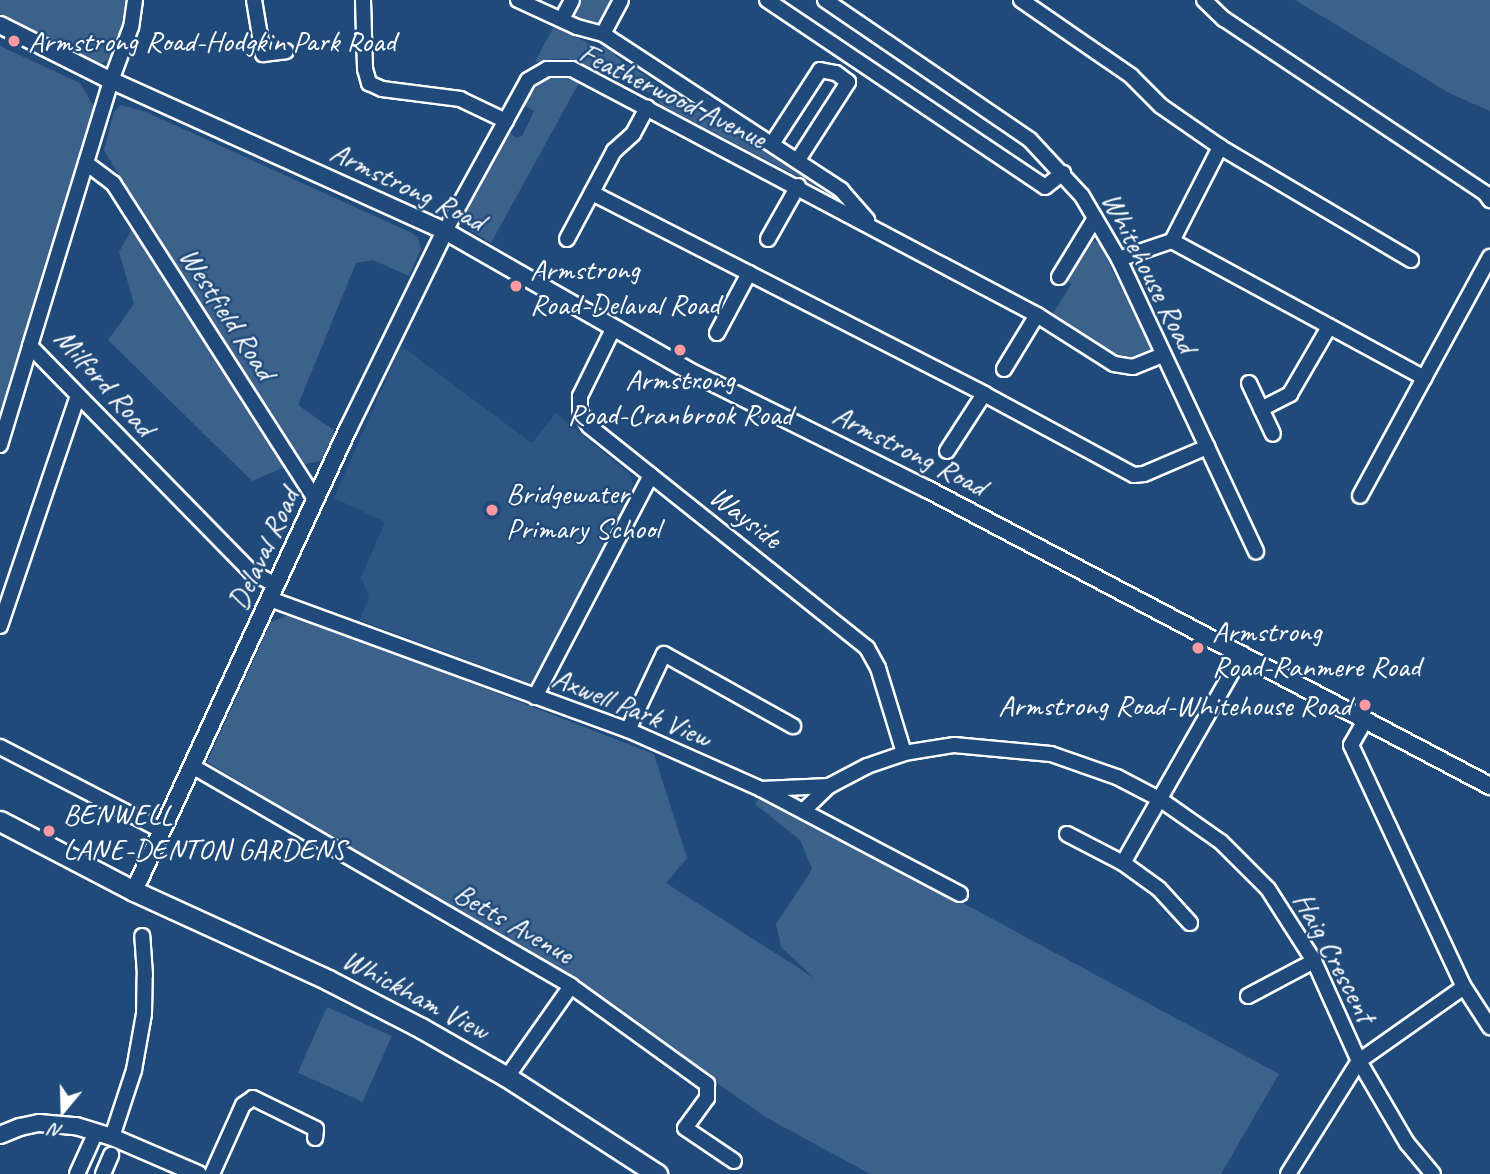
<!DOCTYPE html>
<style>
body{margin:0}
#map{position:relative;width:1490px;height:1174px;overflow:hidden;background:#1f4a7a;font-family:Caveat,sans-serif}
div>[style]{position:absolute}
.built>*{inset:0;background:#2e5683}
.green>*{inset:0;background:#3c618b;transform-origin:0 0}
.roads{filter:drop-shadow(2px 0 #fff) drop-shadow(-2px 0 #fff) drop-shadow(0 2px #fff) drop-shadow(0 -2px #fff)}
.minor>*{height:14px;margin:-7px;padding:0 7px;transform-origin:7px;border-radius:7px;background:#1f4a7a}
.tertiary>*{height:16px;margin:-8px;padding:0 8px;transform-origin:8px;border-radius:8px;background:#1f4a7a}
.secondary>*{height:19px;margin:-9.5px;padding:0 9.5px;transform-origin:9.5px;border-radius:9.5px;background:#1f4a7a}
.dots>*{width:19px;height:19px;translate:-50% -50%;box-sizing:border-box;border:4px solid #1f4a7a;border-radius:50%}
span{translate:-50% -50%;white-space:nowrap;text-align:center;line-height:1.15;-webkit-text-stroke:5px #1f4a7a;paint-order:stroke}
.poi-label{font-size:30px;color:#fff}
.left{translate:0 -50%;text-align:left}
.right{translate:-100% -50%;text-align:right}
.street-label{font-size:30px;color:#fff}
.north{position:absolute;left:28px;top:1076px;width:70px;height:70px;-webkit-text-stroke:5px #1f4a7a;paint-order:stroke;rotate:199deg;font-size:19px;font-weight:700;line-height:28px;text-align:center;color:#fff}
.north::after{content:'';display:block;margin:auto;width:24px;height:32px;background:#fff;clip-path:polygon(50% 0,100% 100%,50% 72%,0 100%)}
</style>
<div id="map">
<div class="built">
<div style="clip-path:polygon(401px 346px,532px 443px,556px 413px,631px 475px,633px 492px,534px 685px,360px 620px,369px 596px,361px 578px,385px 522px,334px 498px)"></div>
</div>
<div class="green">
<div style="clip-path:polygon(0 0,128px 0,120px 34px,108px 60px,102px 63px,85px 59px,0 14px)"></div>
<div style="clip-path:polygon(579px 0,613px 0,596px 28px,575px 21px,574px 8px)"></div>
<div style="clip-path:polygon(1295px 0,1490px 0,1490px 111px,1451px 94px)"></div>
<div style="clip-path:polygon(554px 26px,596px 47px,609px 47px,617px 51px,615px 56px,725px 129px,728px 124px,835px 196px,660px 104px,656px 96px,606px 71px,602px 75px,566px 58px,535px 62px)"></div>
<div style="clip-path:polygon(0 46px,80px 83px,94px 107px,0 412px)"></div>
<div style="clip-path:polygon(567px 75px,566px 78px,579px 83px,491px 243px,470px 230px,467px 212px,510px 132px,516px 138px,522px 136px,534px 111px,524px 105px,540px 82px,553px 76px)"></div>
<div style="clip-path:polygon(121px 105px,146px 112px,412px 233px,418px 238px,421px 249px,409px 276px,373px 260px,356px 263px,298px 405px,335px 431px,321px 461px,280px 469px,252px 481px,108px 340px,134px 304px,119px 252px,141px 212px,104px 150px,114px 112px)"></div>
<div style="clip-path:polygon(1092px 241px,1099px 243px,1152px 351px,1124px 360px,1053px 314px,1071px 284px,1067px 279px,1079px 261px,1077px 255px,1085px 242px)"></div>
<div style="clip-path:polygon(292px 614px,654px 754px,687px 858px,666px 883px,814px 978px,781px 947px,776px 924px,812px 869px,800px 840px,755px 804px,759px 799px,963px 903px,1279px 1074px,1221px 1174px,870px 1174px,767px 1118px,575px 984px,207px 762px,271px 622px)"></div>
<div style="left:327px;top:1007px;width:71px;height:72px;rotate:24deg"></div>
</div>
<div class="roads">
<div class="minor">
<div style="left:135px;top:0;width:27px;rotate:98deg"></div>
<div style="left:131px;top:27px;width:58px;rotate:110.3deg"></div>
<div style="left:111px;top:81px;width:277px;rotate:107deg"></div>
<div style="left:30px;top:346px;width:316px;rotate:45.6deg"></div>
<div style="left:251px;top:572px;width:29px;rotate:27deg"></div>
<div style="left:254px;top:0;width:55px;rotate:80.5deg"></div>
<div style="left:263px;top:54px;width:23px;rotate:-7deg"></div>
<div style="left:363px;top:0;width:69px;rotate:88.3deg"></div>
<div style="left:365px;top:69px;width:15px;rotate:74deg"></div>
<div style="left:369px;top:83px;width:14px;rotate:25deg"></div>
<div style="left:382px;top:89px;width:79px;rotate:7.3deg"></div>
<div style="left:460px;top:99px;width:51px;rotate:25.6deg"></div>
<div style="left:518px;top:0;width:65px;rotate:24.6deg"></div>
<div style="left:577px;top:27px;width:27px;rotate:15deg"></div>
<div style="left:603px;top:34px;width:38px;rotate:-62deg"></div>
<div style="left:767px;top:0;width:335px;rotate:33.9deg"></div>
<div style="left:1045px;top:187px;width:23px;rotate:-38deg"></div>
<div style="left:825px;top:0;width:248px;rotate:34.3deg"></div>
<div style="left:1030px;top:140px;width:76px;rotate:47.1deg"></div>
<div style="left:1082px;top:196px;width:73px;rotate:59.6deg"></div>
<div style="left:1119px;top:259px;width:323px;rotate:64.9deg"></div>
<div style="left:1021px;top:0;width:134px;rotate:34.6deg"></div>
<div style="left:1131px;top:76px;width:42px;rotate:45deg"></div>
<div style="left:1161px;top:106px;width:72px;rotate:34.8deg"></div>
<div style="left:1204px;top:0;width:28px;rotate:44deg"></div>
<div style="left:1224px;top:19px;width:314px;rotate:33.7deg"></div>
<div style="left:1485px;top:193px;width:9px;rotate:54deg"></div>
<div style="left:562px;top:19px;width:21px;rotate:-62deg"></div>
<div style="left:603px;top:34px;width:285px;rotate:33.2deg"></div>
<div style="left:841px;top:190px;width:40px;rotate:49deg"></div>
<div style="left:772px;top:144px;width:88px;rotate:-57deg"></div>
<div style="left:820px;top:70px;width:16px;rotate:11deg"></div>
<div style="left:836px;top:73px;width:15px;rotate:37deg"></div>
<div style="left:848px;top:82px;width:93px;rotate:122.7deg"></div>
<div style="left:86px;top:163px;width:34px;rotate:37deg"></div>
<div style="left:113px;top:183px;width:376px;rotate:57.4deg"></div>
<div style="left:592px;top:193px;width:441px;rotate:27.1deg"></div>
<div style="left:984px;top:394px;width:170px;rotate:28.4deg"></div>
<div style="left:1134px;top:475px;width:10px;rotate:-6deg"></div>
<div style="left:1144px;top:474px;width:69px;rotate:-23.2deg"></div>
<div style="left:445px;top:231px;width:172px;rotate:-61.2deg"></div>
<div style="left:528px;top:80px;width:22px;rotate:-30deg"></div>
<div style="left:547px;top:69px;width:25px"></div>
<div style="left:572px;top:69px;width:526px;rotate:27.88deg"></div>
<div style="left:1037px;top:315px;width:91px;rotate:32.5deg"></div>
<div style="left:1114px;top:364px;width:19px;rotate:9deg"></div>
<div style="left:1133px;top:367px;width:32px;rotate:-22deg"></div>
<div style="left:567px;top:239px;width:100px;rotate:-61.9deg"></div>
<div style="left:614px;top:151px;width:25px;rotate:-42deg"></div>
<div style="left:633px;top:134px;width:30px;rotate:-62deg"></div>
<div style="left:768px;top:239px;width:61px;rotate:-60.5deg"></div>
<div style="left:1172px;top:241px;width:287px;rotate:28.5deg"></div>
<div style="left:1424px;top:378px;width:134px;rotate:118.5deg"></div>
<div style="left:1119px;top:259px;width:56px;rotate:-18.8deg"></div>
<div style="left:1172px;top:241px;width:106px;rotate:-62.9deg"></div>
<div style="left:1220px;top:147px;width:222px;rotate:30.6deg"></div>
<div style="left:1059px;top:277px;width:69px;rotate:-58.6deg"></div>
<div style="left:613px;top:329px;width:75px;rotate:116.2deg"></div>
<div style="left:580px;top:396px;width:16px;rotate:90deg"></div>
<div style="left:580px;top:412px;width:17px;rotate:57deg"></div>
<div style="left:589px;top:426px;width:356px;rotate:38.6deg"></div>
<div style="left:867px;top:648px;width:23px;rotate:61deg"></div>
<div style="left:878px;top:668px;width:89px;rotate:73deg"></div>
<div style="left:717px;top:333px;width:68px;rotate:-61.9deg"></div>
<div style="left:1004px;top:369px;width:63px;rotate:-58.6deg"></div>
<div style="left:1424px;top:378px;width:138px;rotate:-61.4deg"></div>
<div style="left:1249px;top:383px;width:56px;rotate:64.8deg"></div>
<div style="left:1261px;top:409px;width:33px;rotate:-27deg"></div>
<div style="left:1290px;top:394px;width:78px;rotate:-59.8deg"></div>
<div style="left:0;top:445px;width:103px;rotate:-73.1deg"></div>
<div style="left:947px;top:451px;width:68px;rotate:-57deg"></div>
<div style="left:270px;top:599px;width:381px;rotate:20.1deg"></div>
<div style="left:628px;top:730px;width:145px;rotate:23.9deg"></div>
<div style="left:761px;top:789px;width:225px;rotate:27.8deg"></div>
<div style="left:0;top:626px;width:243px;rotate:-71.3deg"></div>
<div style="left:535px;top:697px;width:250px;rotate:-62.4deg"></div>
<div style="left:1366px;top:719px;width:30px;rotate:120deg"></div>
<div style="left:1351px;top:745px;width:267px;rotate:65deg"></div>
<div style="left:1464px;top:987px;width:48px;rotate:57deg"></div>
<div style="left:628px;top:730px;width:84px;rotate:-64.7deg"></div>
<div style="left:664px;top:654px;width:148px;rotate:29.2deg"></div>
<div style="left:0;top:747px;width:181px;rotate:27.3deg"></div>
<div style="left:192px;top:766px;width:438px;rotate:30.1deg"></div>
<div style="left:571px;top:986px;width:168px;rotate:35.8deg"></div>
<div style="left:707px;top:1084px;width:14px;rotate:90deg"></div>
<div style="left:707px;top:1098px;width:37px;rotate:126deg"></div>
<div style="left:685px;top:1128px;width:59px;rotate:34deg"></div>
<div style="left:761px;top:789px;width:68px;rotate:-2.5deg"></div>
<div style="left:829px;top:786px;width:43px;rotate:-27.8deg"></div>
<div style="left:867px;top:766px;width:39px;rotate:-19deg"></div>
<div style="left:904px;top:753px;width:51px;rotate:-9.1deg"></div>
<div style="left:954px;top:745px;width:97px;rotate:5.3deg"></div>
<div style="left:1051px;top:754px;width:70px;rotate:19.2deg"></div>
<div style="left:1117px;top:777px;width:50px;rotate:27.6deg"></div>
<div style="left:1161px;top:800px;width:73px;rotate:35deg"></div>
<div style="left:1221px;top:842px;width:66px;rotate:45deg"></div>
<div style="left:1268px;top:889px;width:85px;rotate:57.4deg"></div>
<div style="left:1314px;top:961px;width:110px;rotate:65.8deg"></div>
<div style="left:1359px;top:1061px;width:95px;rotate:59.7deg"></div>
<div style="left:1407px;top:1143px;width:40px;rotate:50deg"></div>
<div style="left:803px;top:811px;width:36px;rotate:-44deg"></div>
<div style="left:1067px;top:834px;width:63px;rotate:27.4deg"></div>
<div style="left:1123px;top:863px;width:44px;rotate:35.8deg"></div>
<div style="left:1159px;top:889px;width:46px;rotate:47.6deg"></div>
<div style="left:1123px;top:863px;width:241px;rotate:-60.3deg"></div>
<div style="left:1248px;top:996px;width:75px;rotate:-27.9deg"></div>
<div style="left:507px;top:1077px;width:111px;rotate:-54.9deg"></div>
<div style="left:112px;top:1137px;width:71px;rotate:-71.8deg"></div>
<div style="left:134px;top:1070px;width:57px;rotate:-79.9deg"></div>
<div style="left:144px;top:1014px;width:39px;rotate:-89deg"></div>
<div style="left:145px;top:975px;width:39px;rotate:-94deg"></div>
<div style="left:77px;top:1174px;width:46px;rotate:-65.7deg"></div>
<div style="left:103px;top:1174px;width:21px;rotate:-67deg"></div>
<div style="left:212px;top:1174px;width:76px;rotate:-65.8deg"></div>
<div style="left:243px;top:1105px;width:12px;rotate:-35deg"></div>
<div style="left:253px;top:1098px;width:70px;rotate:26.2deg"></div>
<div style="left:316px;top:1129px;width:9px;rotate:96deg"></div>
<div style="left:1288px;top:1174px;width:133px;rotate:-57.9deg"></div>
<div style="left:1359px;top:1061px;width:128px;rotate:-35.2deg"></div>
</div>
<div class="tertiary">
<div style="left:0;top:25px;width:119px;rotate:26.6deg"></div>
<div style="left:106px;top:78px;width:372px;rotate:24.3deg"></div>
<div style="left:445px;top:231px;width:288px;rotate:29.8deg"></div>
<div style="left:695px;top:374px;width:259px;rotate:26.4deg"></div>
<div style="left:927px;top:489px;width:637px;rotate:27.81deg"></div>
<div style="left:134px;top:891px;width:509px;rotate:-65.15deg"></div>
<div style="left:348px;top:429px;width:220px;rotate:-63.9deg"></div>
<div style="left:0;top:1135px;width:22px;rotate:-22deg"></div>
<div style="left:20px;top:1127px;width:19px;rotate:-12deg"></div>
<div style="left:39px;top:1123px;width:37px;rotate:5deg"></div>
<div style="left:76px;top:1126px;width:38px;rotate:17deg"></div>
<div style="left:112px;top:1137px;width:94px;rotate:23.3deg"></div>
</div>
<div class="secondary">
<div style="left:0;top:821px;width:151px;rotate:27.6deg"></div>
<div style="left:134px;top:891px;width:213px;rotate:24.6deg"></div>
<div style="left:328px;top:980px;width:105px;rotate:27.3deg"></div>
<div style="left:421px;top:1028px;width:99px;rotate:29.7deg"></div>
<div style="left:507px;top:1077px;width:179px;rotate:32.9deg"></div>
</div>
</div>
<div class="dots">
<div style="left:14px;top:41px;background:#ff9aa2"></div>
<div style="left:516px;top:286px;background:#ff9aa2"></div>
<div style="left:680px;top:350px;background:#ff9aa2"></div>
<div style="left:492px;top:510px;background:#ff9aa2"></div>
<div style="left:1198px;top:648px;background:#ff9aa2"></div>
<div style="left:1365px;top:705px;background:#ff9aa2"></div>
<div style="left:49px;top:831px;background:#ff9aa2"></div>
</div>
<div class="poi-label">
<span class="left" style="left:28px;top:41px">Armstrong Road-Hodgkin Park Road</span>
<span class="left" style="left:530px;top:286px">Armstrong<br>Road-Delaval Road</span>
<span style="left:680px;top:396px">Armstrong<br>Road-Cranbrook Road</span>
<span class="left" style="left:506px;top:510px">Bridgewater<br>Primary School</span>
<span class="left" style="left:1212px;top:648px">Armstrong<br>Road-Ranmere Road</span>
<span class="right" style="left:1351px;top:705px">Armstrong Road-Whitehouse Road</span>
<span class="left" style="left:63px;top:831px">BENWELL<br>LANE-DENTON GARDENS</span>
</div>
<div class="street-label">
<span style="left:673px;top:95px;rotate:26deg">Featherwood Avenue</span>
<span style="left:408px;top:186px;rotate:26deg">Armstrong Road</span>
<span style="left:1150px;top:272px;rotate:63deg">Whitehouse Road</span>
<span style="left:228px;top:313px;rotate:57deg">Westfield Road</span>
<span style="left:105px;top:382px;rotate:48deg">Milford Road</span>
<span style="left:910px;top:450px;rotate:27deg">Armstrong Road</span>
<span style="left:746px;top:517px;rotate:38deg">Wayside</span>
<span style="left:263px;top:549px;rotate:-65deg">Delaval Road</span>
<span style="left:632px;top:707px;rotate:22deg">Axwell Park View</span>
<span style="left:514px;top:923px;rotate:30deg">Betts Avenue</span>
<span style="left:1335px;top:957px;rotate:62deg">Haig Crescent</span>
<span style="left:416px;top:994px;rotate:28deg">Whickham View</span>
</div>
<div class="north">N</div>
</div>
